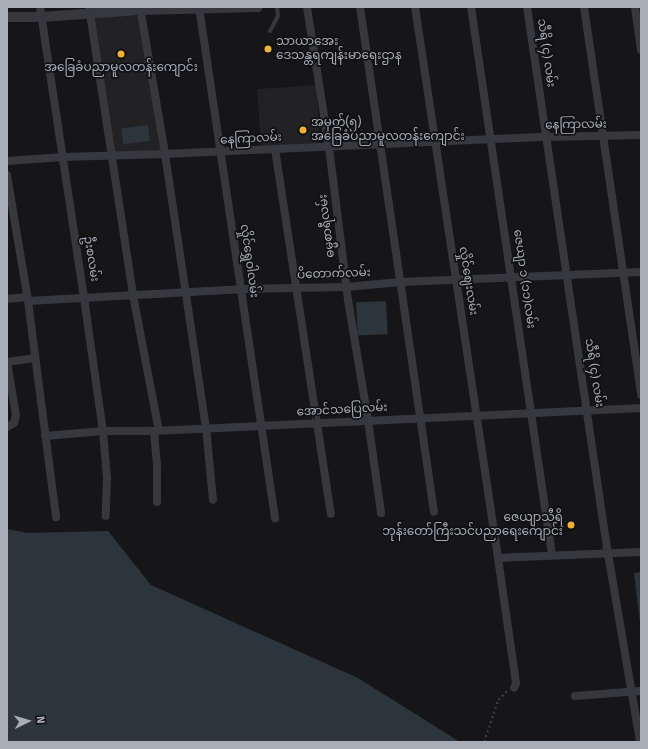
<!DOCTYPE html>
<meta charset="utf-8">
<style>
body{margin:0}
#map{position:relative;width:648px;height:749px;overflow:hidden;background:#161618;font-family:"Fira Sans","Noto Sans Myanmar",sans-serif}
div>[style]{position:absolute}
.built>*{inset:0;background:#222225;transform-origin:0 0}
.water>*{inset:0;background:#2c353c;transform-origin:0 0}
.path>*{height:1.5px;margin-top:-0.75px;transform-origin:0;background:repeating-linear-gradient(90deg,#3d3f44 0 2px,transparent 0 5px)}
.service>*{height:4px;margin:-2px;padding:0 2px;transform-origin:2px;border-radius:2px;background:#37383d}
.minor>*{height:8px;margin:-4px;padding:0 4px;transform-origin:4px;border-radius:4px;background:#37383d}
.tertiary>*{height:10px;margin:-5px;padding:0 5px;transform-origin:5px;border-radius:5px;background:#37383d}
.dots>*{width:11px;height:11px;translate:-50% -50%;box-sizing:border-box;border:2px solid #111113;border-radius:50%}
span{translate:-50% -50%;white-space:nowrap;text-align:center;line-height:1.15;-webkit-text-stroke:3.5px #111113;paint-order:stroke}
.poi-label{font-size:12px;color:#a8adb8}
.left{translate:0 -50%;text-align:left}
.right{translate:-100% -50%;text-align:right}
.street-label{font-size:12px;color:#a8adb8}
.frame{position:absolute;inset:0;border:8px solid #a8adb8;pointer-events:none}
.north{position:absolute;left:8px;top:701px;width:40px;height:40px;-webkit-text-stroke:3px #111113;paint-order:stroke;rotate:85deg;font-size:11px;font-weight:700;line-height:16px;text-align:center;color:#a8adb8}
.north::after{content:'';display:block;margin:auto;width:14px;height:18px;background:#a8adb8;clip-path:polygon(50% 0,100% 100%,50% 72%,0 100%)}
</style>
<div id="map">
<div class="built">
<div style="clip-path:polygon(139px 16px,163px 150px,113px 154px,94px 17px)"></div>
<div style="left:316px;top:85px;width:58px;height:59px;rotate:86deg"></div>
</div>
<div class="water">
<div style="left:148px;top:125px;width:16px;height:27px;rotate:83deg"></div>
<div style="left:386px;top:301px;width:33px;height:30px;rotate:87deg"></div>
<div style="clip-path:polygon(7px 529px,27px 533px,108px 531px,151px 585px,358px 678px,460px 742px,7px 742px)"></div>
<div style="clip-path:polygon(641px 572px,641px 630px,634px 573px)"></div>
</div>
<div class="path">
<div style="left:484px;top:742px;width:44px;rotate:-71.6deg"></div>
<div style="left:498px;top:700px;width:13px;rotate:-45deg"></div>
</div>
<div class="service">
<div style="left:270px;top:31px;width:17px;rotate:-62deg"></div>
<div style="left:278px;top:16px;width:9px;rotate:-96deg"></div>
</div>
<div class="minor">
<div style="left:40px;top:7px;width:294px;rotate:81.4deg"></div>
<div style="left:84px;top:298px;width:134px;rotate:81.9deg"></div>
<div style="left:103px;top:431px;width:47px;rotate:85.1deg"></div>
<div style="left:107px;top:478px;width:38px;rotate:92deg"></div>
<div style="left:89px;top:7px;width:291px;rotate:81.3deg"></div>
<div style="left:133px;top:295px;width:138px;rotate:79.2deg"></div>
<div style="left:140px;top:7px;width:149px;rotate:80.3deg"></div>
<div style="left:165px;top:154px;width:276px;rotate:81.5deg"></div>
<div style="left:206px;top:427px;width:73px;rotate:84.5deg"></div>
<div style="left:199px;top:7px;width:517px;rotate:81.54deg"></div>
<div style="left:307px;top:7px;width:142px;rotate:81.1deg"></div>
<div style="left:329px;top:147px;width:154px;rotate:82.9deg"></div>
<div style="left:348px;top:300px;width:122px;rotate:80.5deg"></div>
<div style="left:368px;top:420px;width:94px;rotate:82deg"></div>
<div style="left:360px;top:7px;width:510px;rotate:81.66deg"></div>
<div style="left:415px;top:7px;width:557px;rotate:81.43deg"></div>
<div style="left:498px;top:558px;width:126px;rotate:81.8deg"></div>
<div style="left:516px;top:683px;width:5px;rotate:112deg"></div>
<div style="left:471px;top:7px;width:554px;rotate:81.59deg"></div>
<div style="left:527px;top:7px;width:547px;rotate:81.59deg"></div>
<div style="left:607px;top:548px;width:197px;rotate:80.3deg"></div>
<div style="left:584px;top:7px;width:392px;rotate:81.6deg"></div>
<div style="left:635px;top:7px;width:43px;rotate:82.1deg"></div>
<div style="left:275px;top:149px;width:369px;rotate:81.3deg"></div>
<div style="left:7px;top:161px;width:56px;rotate:-4.1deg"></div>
<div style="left:63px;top:157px;width:102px;rotate:-1.7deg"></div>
<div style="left:165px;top:154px;width:381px;rotate:-2.6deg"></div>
<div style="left:546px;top:137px;width:95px;rotate:-1.2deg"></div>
<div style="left:7px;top:175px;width:128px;rotate:80.5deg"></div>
<div style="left:28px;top:301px;width:218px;rotate:82.6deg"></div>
<div style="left:7px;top:299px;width:20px;rotate:-6deg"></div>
<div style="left:28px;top:301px;width:217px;rotate:-3.2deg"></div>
<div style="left:245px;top:289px;width:101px;rotate:-1.1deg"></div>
<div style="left:346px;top:287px;width:55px;rotate:-5.2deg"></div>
<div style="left:401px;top:282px;width:240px;rotate:-2.4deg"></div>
<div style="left:7px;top:362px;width:28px;rotate:-8deg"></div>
<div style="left:7px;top:427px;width:8px;rotate:-30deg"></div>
<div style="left:14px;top:423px;width:8px;rotate:-76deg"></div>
<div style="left:16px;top:415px;width:54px;rotate:-99.6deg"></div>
<div style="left:154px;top:431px;width:36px;rotate:85deg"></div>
<div style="left:157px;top:467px;width:35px;rotate:90deg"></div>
<div style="left:45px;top:436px;width:58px;rotate:-4.9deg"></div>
<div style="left:103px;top:431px;width:51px"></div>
<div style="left:154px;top:431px;width:488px;rotate:-2.7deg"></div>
<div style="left:498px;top:558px;width:143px;rotate:-2.4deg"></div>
<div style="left:575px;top:696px;width:66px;rotate:-4.3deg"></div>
</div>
<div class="tertiary">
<div style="left:7px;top:17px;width:34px"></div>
<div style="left:41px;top:17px;width:100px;rotate:-4deg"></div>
<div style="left:141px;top:10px;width:117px;rotate:-1.5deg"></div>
</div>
<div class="dots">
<div style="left:268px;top:49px;background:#f2b134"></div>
<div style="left:121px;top:54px;background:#f2b134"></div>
<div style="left:303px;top:130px;background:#f2b134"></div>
<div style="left:571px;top:525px;background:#f2b134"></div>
</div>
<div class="poi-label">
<span class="left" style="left:276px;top:49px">သာယာအေး<br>ဒေသန္တရကျန်းမာရေးဌာန</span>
<span style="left:121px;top:68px">အခြေခံပညာမူလတန်းကျောင်း</span>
<span class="left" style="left:311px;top:130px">အမှတ်(၅)<br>အခြေခံပညာမူလတန်းကျောင်း</span>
<span class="right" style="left:563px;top:525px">ဇေယျာသီရိ<br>ဘုန်းတော်ကြီးသင်ပညာရေးကျောင်း</span>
</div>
<div class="street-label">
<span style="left:546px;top:53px;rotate:82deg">သီရိ (၄) လမ်း</span>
<span style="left:576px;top:125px;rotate:-1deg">နေကြာလမ်း</span>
<span style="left:251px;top:139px;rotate:-3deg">နေကြာလမ်း</span>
<span style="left:327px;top:226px;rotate:-97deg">ဓမ္မစာရီလမ်း</span>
<span style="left:91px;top:259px;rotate:81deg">ဦးစလမ်း</span>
<span style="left:249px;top:261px;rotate:82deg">လှိုင်ရွှေဝါလမ်း</span>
<span style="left:334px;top:274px;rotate:-2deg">ပိတောက်လမ်း</span>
<span style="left:524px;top:279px;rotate:82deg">ဇေယျာ ၁ (၁၁)လမ်း</span>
<span style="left:468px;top:281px;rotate:81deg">လှိုင်ဈေးလမ်း</span>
<span style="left:594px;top:373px;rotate:81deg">သီရိ (၄) လမ်း</span>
<span style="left:342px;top:410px;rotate:-3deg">အောင်သပြေလမ်း</span>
</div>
<div class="frame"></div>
<div class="north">N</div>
</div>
